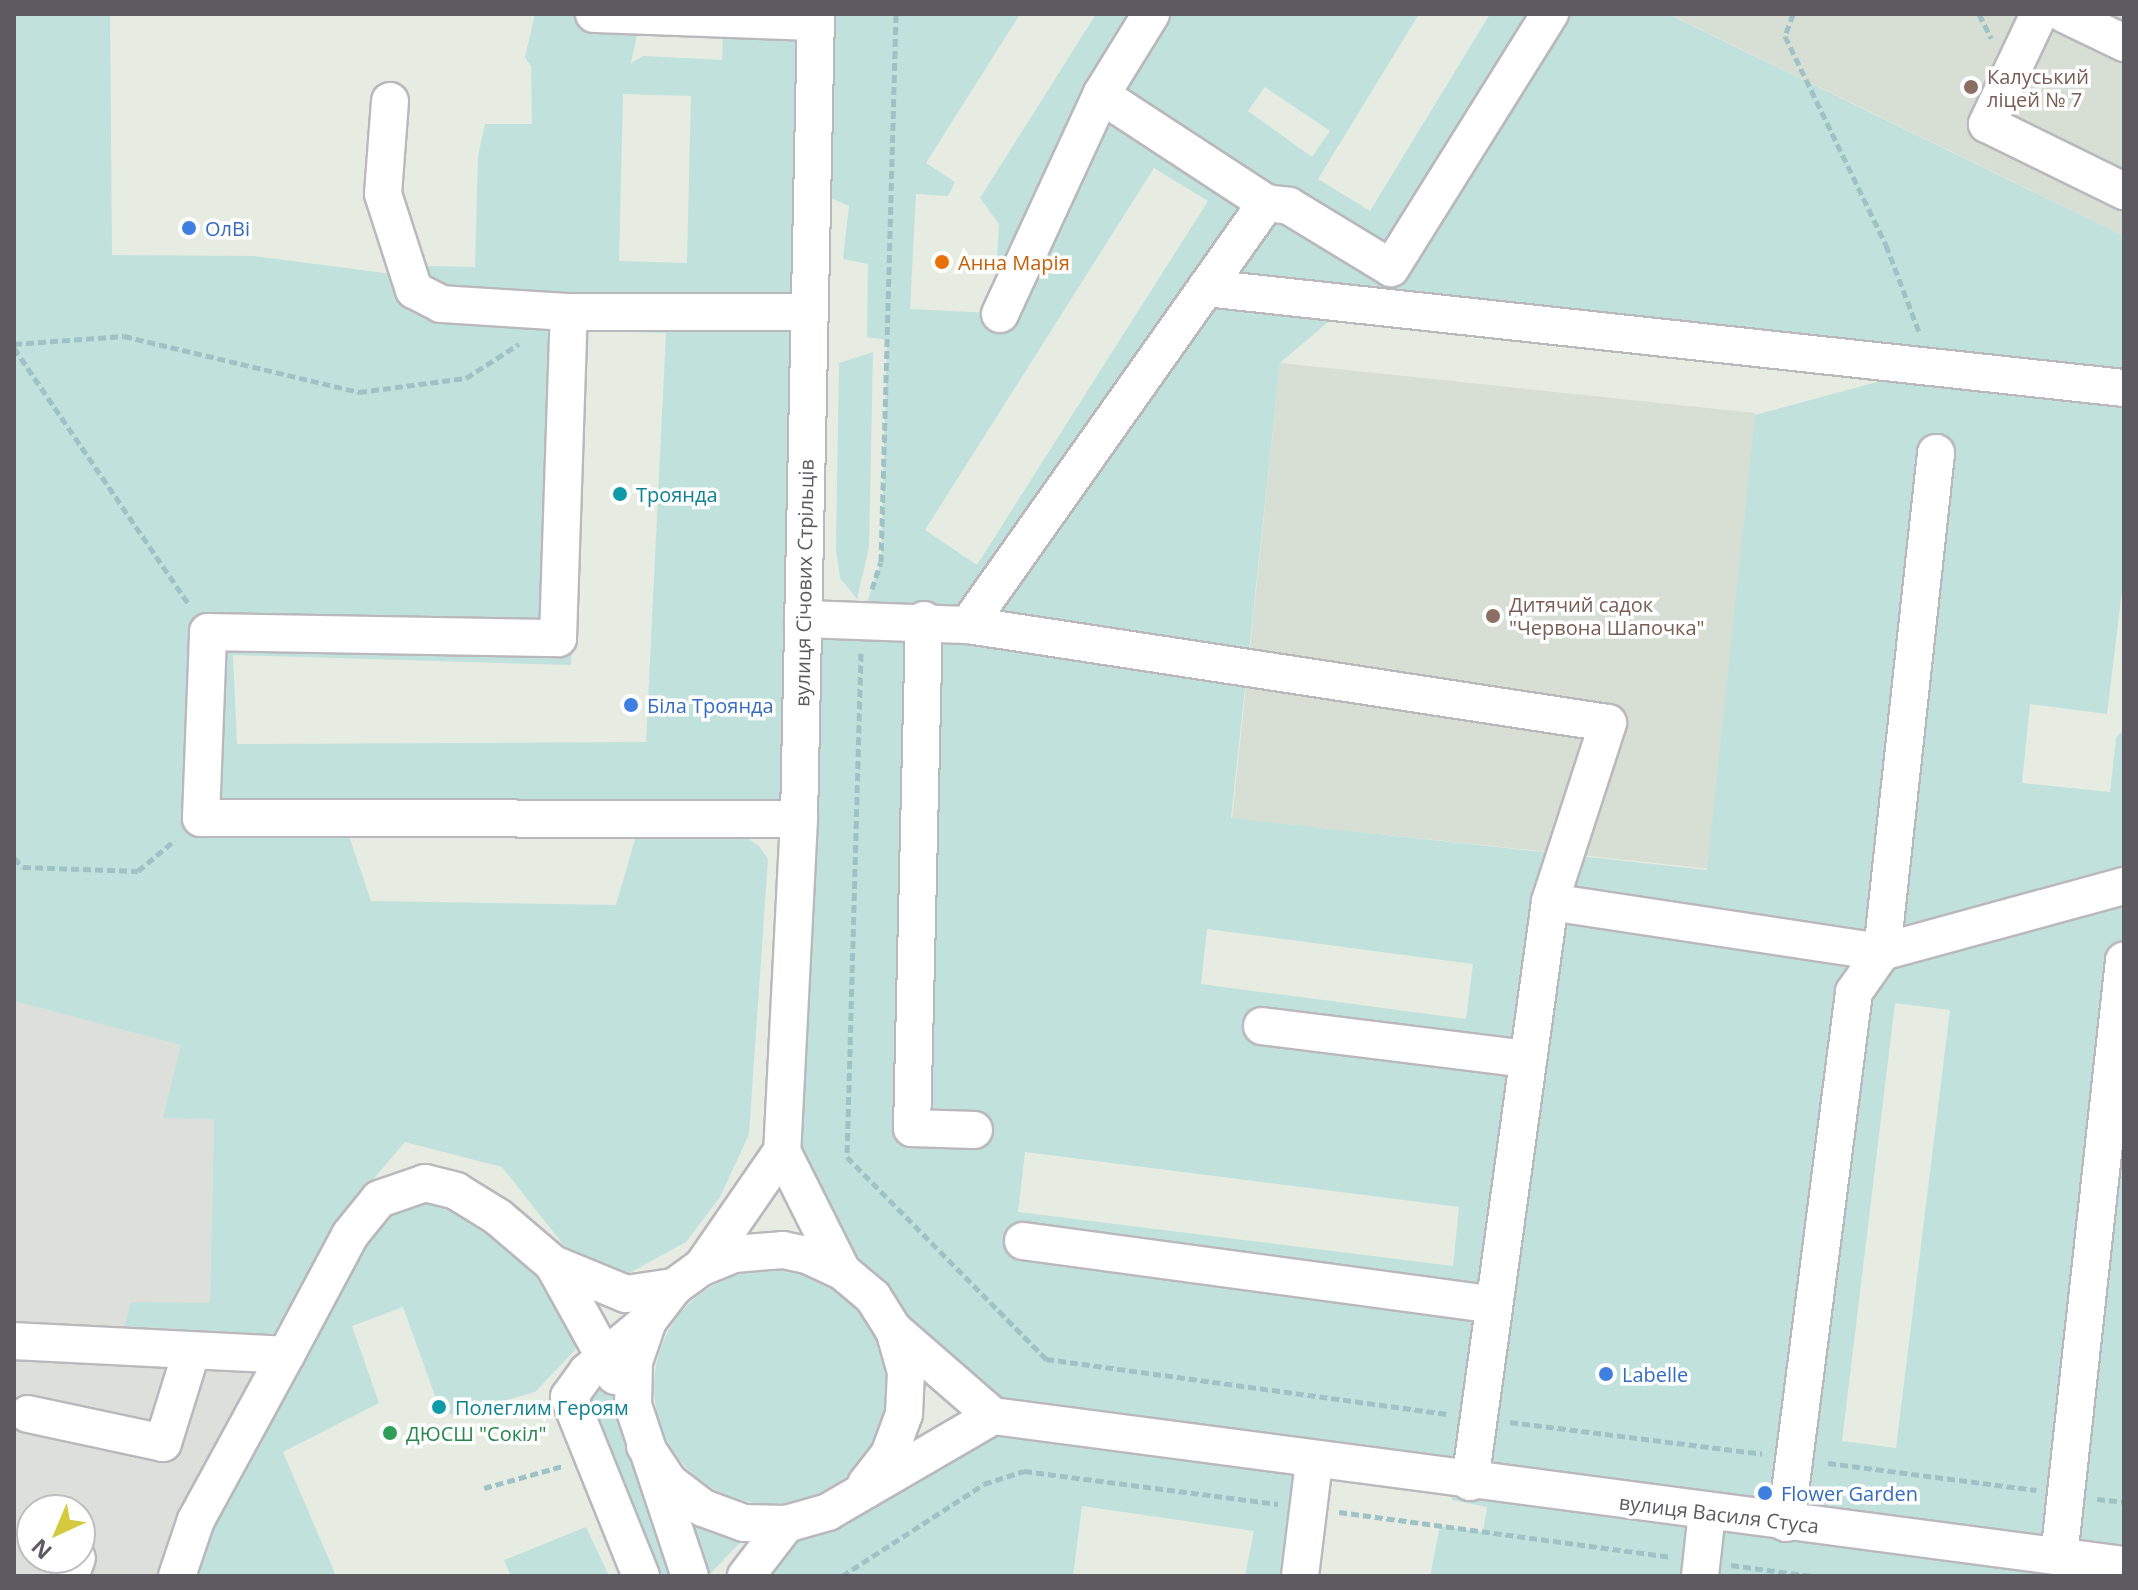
<!DOCTYPE html>
<meta charset="utf-8">
<style>
body{margin:0}
#map{position:relative;width:2138px;height:1590px;overflow:hidden;background:#e6ece2;font-family:"Open Sans",sans-serif}
div>[style]{position:absolute}
.industrial>*{inset:0;background:#dcdfda}
.education>*{inset:0;background:#d7ded4;transform-origin:0 0}
.green>*{inset:0;background:#c1e1dc}
.round{border-radius:50%}
.path>*{height:5px;margin-top:-2.5px;transform-origin:0;background:repeating-linear-gradient(90deg,#9fc2c6 0 8px,transparent 0 12px)}
.roads{filter:drop-shadow(2px 0 #bab8bd) drop-shadow(-2px 0 #bab8bd) drop-shadow(0 2px #bab8bd) drop-shadow(0 -2px #bab8bd)}
.minor>*{height:36px;margin:-18px;padding:0 18px;transform-origin:18px;border-radius:18px;background:#fff}
.dots>*{width:22px;height:22px;translate:-50% -50%;box-sizing:border-box;border:4px solid #fff;border-radius:50%}
span{translate:-50% -50%;white-space:nowrap;text-align:center;line-height:1.15;-webkit-text-stroke:7px #fff;paint-order:stroke}
.education-label{font-size:20px;color:#785e54}
.left{translate:0 -50%;text-align:left}
.shop-label{font-size:20px;color:#366cbe}
.food-label{font-size:20px;color:#c56008}
.culture-label{font-size:20px;color:#0d838f}
.street-label{font-size:20px;color:#5d5b61}
.leisure-label{font-size:20px;color:#27864d}
.frame{position:absolute;inset:0;border:16px solid #5d5b61;pointer-events:none}
.north{position:absolute;left:16px;top:1494px;width:80px;height:80px;box-sizing:border-box;background:#fff;border:2px solid #bebdc0;border-radius:50%;rotate:224deg;font-size:22px;font-weight:700;line-height:32px;text-align:center;color:#5d5b61}
.north::after{content:'';display:block;margin:auto;width:28px;height:36px;background:#d5ca3f;clip-path:polygon(50% 0,100% 100%,50% 72%,0 100%)}
</style>
<div id="map">
<div class="industrial">
<div style="clip-path:polygon(evenodd,14px 1001px,182px 1045px,214px 1119px,210px 1304px,131px 1302px,277px 1334px,184px 1576px,14px 1576px,14px 1001px,32px 1510px,80px 1510px,80px 1558px,32px 1558px,32px 1510px)"></div>
</div>
<div class="education">
<div style="clip-path:polygon(1669px 14px,2124px 14px,2124px 236px,1969px 160px)"></div>
<div style="left:1280px;top:363px;width:478px;height:458px;rotate:6deg"></div>
</div>
<div class="green">
<div style="clip-path:polygon(evenodd,14px 14px,110px 14px,112px 255px,254px 256px,407px 276px,428px 266px,475px 267px,478px 156px,485px 124px,532px 124px,531px 66px,525px 57px,535px 14px,641px 16px,631px 63px,643px 56px,722px 60px,724px 14px,1020px 14px,926px 163px,955px 182px,948px 196px,916px 194px,910px 309px,994px 313px,999px 224px,980px 198px,1096px 14px,1419px 14px,1318px 179px,1370px 211px,1490px 14px,1668px 14px,2124px 236px,2124px 575px,2107px 714px,2030px 704px,2022px 783px,2110px 792px,2116px 738px,2124px 729px,2124px 1576px,1430px 1576px,1440px 1526px,1483px 1532px,1487px 1507px,1452px 1500px,1451px 1480px,1329px 1464px,1300px 1576px,1245px 1576px,1254px 1531px,1082px 1506px,1073px 1576px,746px 1576px,786px 1524px,993px 1416px,894px 1330px,782px 1151px,795px 819px,347px 830px,371px 901px,616px 905px,636px 836px,747px 838px,759px 846px,768px 859px,749px 1134px,720px 1197px,686px 1242px,624px 1276px,573px 1257px,502px 1167px,405px 1142px,334px 1225px,277px 1334px,125px 1326px,131px 1302px,210px 1303px,214px 1119px,163px 1118px,181px 1045px,14px 1001px,14px 14px,1265px 87px,1330px 131px,1312px 157px,1248px 111px,1265px 87px,14px 14px,623px 94px,691px 96px,687px 263px,619px 261px,623px 94px,14px 14px,1154px 168px,1208px 201px,977px 565px,925px 530px,1154px 168px,14px 14px,813px 190px,849px 206px,843px 259px,868px 264px,867px 337px,887px 340px,881px 562px,862px 617px,803px 618px,813px 190px,14px 14px,1349px 304px,1929px 368px,1755px 415px,1707px 870px,1231px 818px,1280px 363px,1349px 304px,14px 14px,589px 331px,666px 333px,646px 742px,237px 744px,233px 655px,571px 665px,589px 331px,14px 14px,1207px 929px,1473px 964px,1466px 1019px,1201px 984px,1207px 929px,14px 14px,1895px 1003px,1950px 1010px,1896px 1448px,1842px 1441px,1895px 1003px,14px 14px,1025px 1152px,1459px 1207px,1453px 1266px,1018px 1212px,1025px 1152px)"></div>
<div style="clip-path:polygon(873px 352px,869px 547px,857px 599px,840px 578px,836px 549px,839px 363px)"></div>
<div style="clip-path:polygon(425px 1183px,552px 1275px,576px 1349px,535px 1392px,452px 1415px,439px 1407px,403px 1307px,352px 1326px,379px 1403px,283px 1452px,336px 1576px,177px 1576px,379px 1199px)"></div>
<div class="round" style="left:654px;top:1270px;width:234px;height:234px"></div>
<div style="clip-path:polygon(590px 1378px,612px 1378px,670px 1567px,668px 1576px,651px 1576px,581px 1399px)"></div>
<div style="clip-path:polygon(690px 1507px,752px 1530px,708px 1576px,701px 1576px)"></div>
<div style="clip-path:polygon(586px 1527px,609px 1576px,511px 1576px,504px 1560px)"></div>
</div>
<div class="path">
<div style="left:1793px;top:14px;width:23px;rotate:110deg"></div>
<div style="left:1785px;top:36px;width:232px;rotate:64.2deg"></div>
<div style="left:1886px;top:245px;width:93px;rotate:69.2deg"></div>
<div style="left:1979px;top:14px;width:27px;rotate:63deg"></div>
<div style="left:14px;top:344px;width:110px;rotate:-4.2deg"></div>
<div style="left:124px;top:336px;width:242px;rotate:13.4deg"></div>
<div style="left:359px;top:392px;width:108px;rotate:-7.5deg"></div>
<div style="left:466px;top:378px;width:63px;rotate:-32.7deg"></div>
<div style="left:14px;top:348px;width:311px;rotate:55.7deg"></div>
<div style="left:872px;top:589px;width:28px;rotate:-72deg"></div>
<div style="left:881px;top:562px;width:548px;rotate:-88.43deg"></div>
<div style="left:861px;top:653px;width:504px;rotate:91.59deg"></div>
<div style="left:847px;top:1157px;width:284px;rotate:45.4deg"></div>
<div style="left:1046px;top:1359px;width:407px;rotate:7.8deg"></div>
<div style="left:14px;top:858px;width:13px;rotate:45deg"></div>
<div style="left:23px;top:867px;width:115px;rotate:2deg"></div>
<div style="left:138px;top:871px;width:48px;rotate:-40deg"></div>
<div style="left:1510px;top:1422px;width:254px;rotate:7.2deg"></div>
<div style="left:1828px;top:1463px;width:210px;rotate:7.4deg"></div>
<div style="left:484px;top:1488px;width:82px;rotate:-15.6deg"></div>
<div style="left:2097px;top:1499px;width:27px;rotate:6deg"></div>
<div style="left:1339px;top:1512px;width:334px;rotate:7.7deg"></div>
<div style="left:1731px;top:1565px;width:81px;rotate:7.8deg"></div>
<div style="left:842px;top:1576px;width:169px;rotate:-32.9deg"></div>
<div style="left:984px;top:1484px;width:42px;rotate:-18deg"></div>
<div style="left:1024px;top:1471px;width:256px;rotate:7.4deg"></div>
</div>
<div class="roads">
<div class="minor">
<div style="left:594px;top:14px;width:222px;rotate:2.1deg"></div>
<div style="left:816px;top:14px;width:805px;rotate:91.21deg"></div>
<div style="left:799px;top:819px;width:332px;rotate:92.9deg"></div>
<div style="left:782px;top:1151px;width:134px;rotate:63.4deg"></div>
<div style="left:1151px;top:14px;width:95px;rotate:121.7deg"></div>
<div style="left:1101px;top:95px;width:197px;rotate:33.2deg"></div>
<div style="left:1266px;top:203px;width:23px;rotate:7deg"></div>
<div style="left:1289px;top:206px;width:119px;rotate:31.3deg"></div>
<div style="left:1391px;top:268px;width:300px;rotate:-58deg"></div>
<div style="left:2039px;top:14px;width:122px;rotate:115.3deg"></div>
<div style="left:1987px;top:124px;width:153px;rotate:26.1deg"></div>
<div style="left:2064px;top:14px;width:67px;rotate:25.8deg"></div>
<div style="left:390px;top:101px;width:93px;rotate:94.3deg"></div>
<div style="left:383px;top:194px;width:101px;rotate:72.1deg"></div>
<div style="left:414px;top:290px;width:30px;rotate:27deg"></div>
<div style="left:441px;top:304px;width:128px;rotate:3.6deg"></div>
<div style="left:1206px;top:288px;width:923px;rotate:6.22deg"></div>
<div style="left:1000px;top:314px;width:241px;rotate:-65.2deg"></div>
<div style="left:803px;top:619px;width:165px;rotate:2.1deg"></div>
<div style="left:968px;top:625px;width:517px;rotate:-54.77deg"></div>
<div style="left:924px;top:620px;width:508px;rotate:91.35deg"></div>
<div style="left:912px;top:1128px;width:62px;rotate:1.8deg"></div>
<div style="left:968px;top:625px;width:647px;rotate:8.71deg"></div>
<div style="left:1608px;top:723px;width:188px;rotate:108deg"></div>
<div style="left:799px;top:819px;width:598px;rotate:-179.9deg"></div>
<div style="left:201px;top:818px;width:186px;rotate:-87.8deg"></div>
<div style="left:208px;top:632px;width:350px;rotate:1deg"></div>
<div style="left:558px;top:638px;width:326px;rotate:-88.1deg"></div>
<div style="left:569px;top:312px;width:240px"></div>
<div style="left:1262px;top:1026px;width:268px;rotate:7.1deg"></div>
<div style="left:1023px;top:1241px;width:475px;rotate:7.7deg"></div>
<div style="left:553px;top:1264px;width:128px;rotate:61deg"></div>
<div style="left:702px;top:1267px;width:141px;rotate:-55.4deg"></div>
<div style="left:674px;top:1287px;width:43px;rotate:127.4deg"></div>
<div style="left:648px;top:1321px;width:43px;rotate:108.9deg"></div>
<div style="left:634px;top:1362px;width:43px;rotate:91.3deg"></div>
<div style="left:633px;top:1405px;width:180px;rotate:71.6deg"></div>
<div style="left:14px;top:1341px;width:272px;rotate:2.9deg"></div>
<div style="left:286px;top:1355px;width:136px;rotate:-61.9deg"></div>
<div style="left:350px;top:1235px;width:46px;rotate:-51.1deg"></div>
<div style="left:379px;top:1199px;width:49px;rotate:-19.2deg"></div>
<div style="left:425px;top:1183px;width:32px;rotate:14deg"></div>
<div style="left:456px;top:1191px;width:49px;rotate:31.8deg"></div>
<div style="left:498px;top:1217px;width:72px;rotate:40.5deg"></div>
<div style="left:553px;top:1264px;width:79px;rotate:22.3deg"></div>
<div style="left:626px;top:1294px;width:49px;rotate:-8.3deg"></div>
<div style="left:674px;top:1287px;width:34px;rotate:-36deg"></div>
<div style="left:702px;top:1267px;width:35px;rotate:-22deg"></div>
<div style="left:734px;top:1254px;width:49px;rotate:-4.7deg"></div>
<div style="left:783px;top:1250px;width:25px;rotate:12deg"></div>
<div style="left:807px;top:1255px;width:38px;rotate:25deg"></div>
<div style="left:842px;top:1271px;width:40px;rotate:40deg"></div>
<div style="left:873px;top:1297px;width:39px;rotate:58deg"></div>
<div style="left:894px;top:1330px;width:131px;rotate:41deg"></div>
<div style="left:993px;top:1416px;width:1141px;rotate:7.51deg"></div>
<div style="left:28px;top:1414px;width:138px;rotate:12.1deg"></div>
<div style="left:163px;top:1443px;width:97px;rotate:-72.7deg"></div>
<div style="left:645px;top:1446px;width:43px;rotate:56.3deg"></div>
<div style="left:669px;top:1482px;width:43px;rotate:37.4deg"></div>
<div style="left:703px;top:1508px;width:44px;rotate:20.1deg"></div>
<div style="left:744px;top:1523px;width:42px;rotate:1.4deg"></div>
<div style="left:786px;top:1524px;width:44px;rotate:-15.9deg"></div>
<div style="left:828px;top:1512px;width:191px;rotate:-30.2deg"></div>
<div style="left:1470px;top:1482px;width:585px;rotate:-82.15deg"></div>
<div style="left:1550px;top:902px;width:336px;rotate:8.6deg"></div>
<div style="left:1882px;top:952px;width:251px;rotate:-15.3deg"></div>
<div style="left:866px;top:1484px;width:37px;rotate:-52deg"></div>
<div style="left:889px;top:1455px;width:44px;rotate:-69.9deg"></div>
<div style="left:904px;top:1414px;width:42px;rotate:-87.3deg"></div>
<div style="left:906px;top:1372px;width:44px;rotate:-105.9deg"></div>
<div style="left:1786px;top:1523px;width:535px;rotate:-82.7deg"></div>
<div style="left:1854px;top:992px;width:49px;rotate:-55deg"></div>
<div style="left:1882px;top:952px;width:502px;rotate:-83.82deg"></div>
<div style="left:2059px;top:1557px;width:600px;rotate:-83.78deg"></div>
<div style="left:70px;top:1576px;width:19px;rotate:-69deg"></div>
<div style="left:177px;top:1576px;width:59px;rotate:-71.3deg"></div>
<div style="left:196px;top:1520px;width:188px;rotate:-61.4deg"></div>
<div style="left:641px;top:1576px;width:193px;rotate:-111.9deg"></div>
<div style="left:569px;top:1397px;width:31px;rotate:-54deg"></div>
<div style="left:587px;top:1372px;width:80px;rotate:-39.9deg"></div>
<div style="left:746px;top:1576px;width:66px;rotate:-52.4deg"></div>
<div style="left:1300px;top:1576px;width:115px;rotate:-83deg"></div>
<div style="left:1700px;top:1576px;width:63px;rotate:-83.7deg"></div>
</div>
</div>
<div class="dots">
<div style="left:1971px;top:87px;background:#8d6e63"></div>
<div style="left:189px;top:228px;background:#3f7fe0"></div>
<div style="left:942px;top:262px;background:#e8710a"></div>
<div style="left:620px;top:494px;background:#0f9aa8"></div>
<div style="left:1493px;top:616px;background:#8d6e63"></div>
<div style="left:631px;top:705px;background:#3f7fe0"></div>
<div style="left:1606px;top:1374px;background:#3f7fe0"></div>
<div style="left:439px;top:1407px;background:#0f9aa8"></div>
<div style="left:390px;top:1433px;background:#2e9e5b"></div>
<div style="left:1765px;top:1493px;background:#3f7fe0"></div>
</div>
<div class="education-label">
<span class="left" style="left:1987px;top:88px">Калуський<br>ліцей № 7</span>
<span class="left" style="left:1509px;top:616px">Дитячий садок<br>"Червона Шапочка"</span>
</div>
<div class="shop-label">
<span class="left" style="left:205px;top:228px">ОлВі</span>
<span class="left" style="left:647px;top:705px">Біла Троянда</span>
<span class="left" style="left:1622px;top:1374px">Labelle</span>
<span class="left" style="left:1781px;top:1493px">Flower Garden</span>
</div>
<div class="food-label">
<span class="left" style="left:958px;top:262px">Анна Марія</span>
</div>
<div class="culture-label">
<span class="left" style="left:636px;top:494px">Троянда</span>
<span class="left" style="left:455px;top:1407px">Полеглим Героям</span>
</div>
<div class="street-label">
<span style="left:804px;top:583px;rotate:-89deg">вулиця Січових Стрільців</span>
<span style="left:1719px;top:1514px;rotate:7deg">вулиця Василя Стуса</span>
</div>
<div class="leisure-label">
<span class="left" style="left:406px;top:1433px">ДЮСШ "Сокіл"</span>
</div>
<div class="frame"></div>
<div class="north">N</div>
</div>
